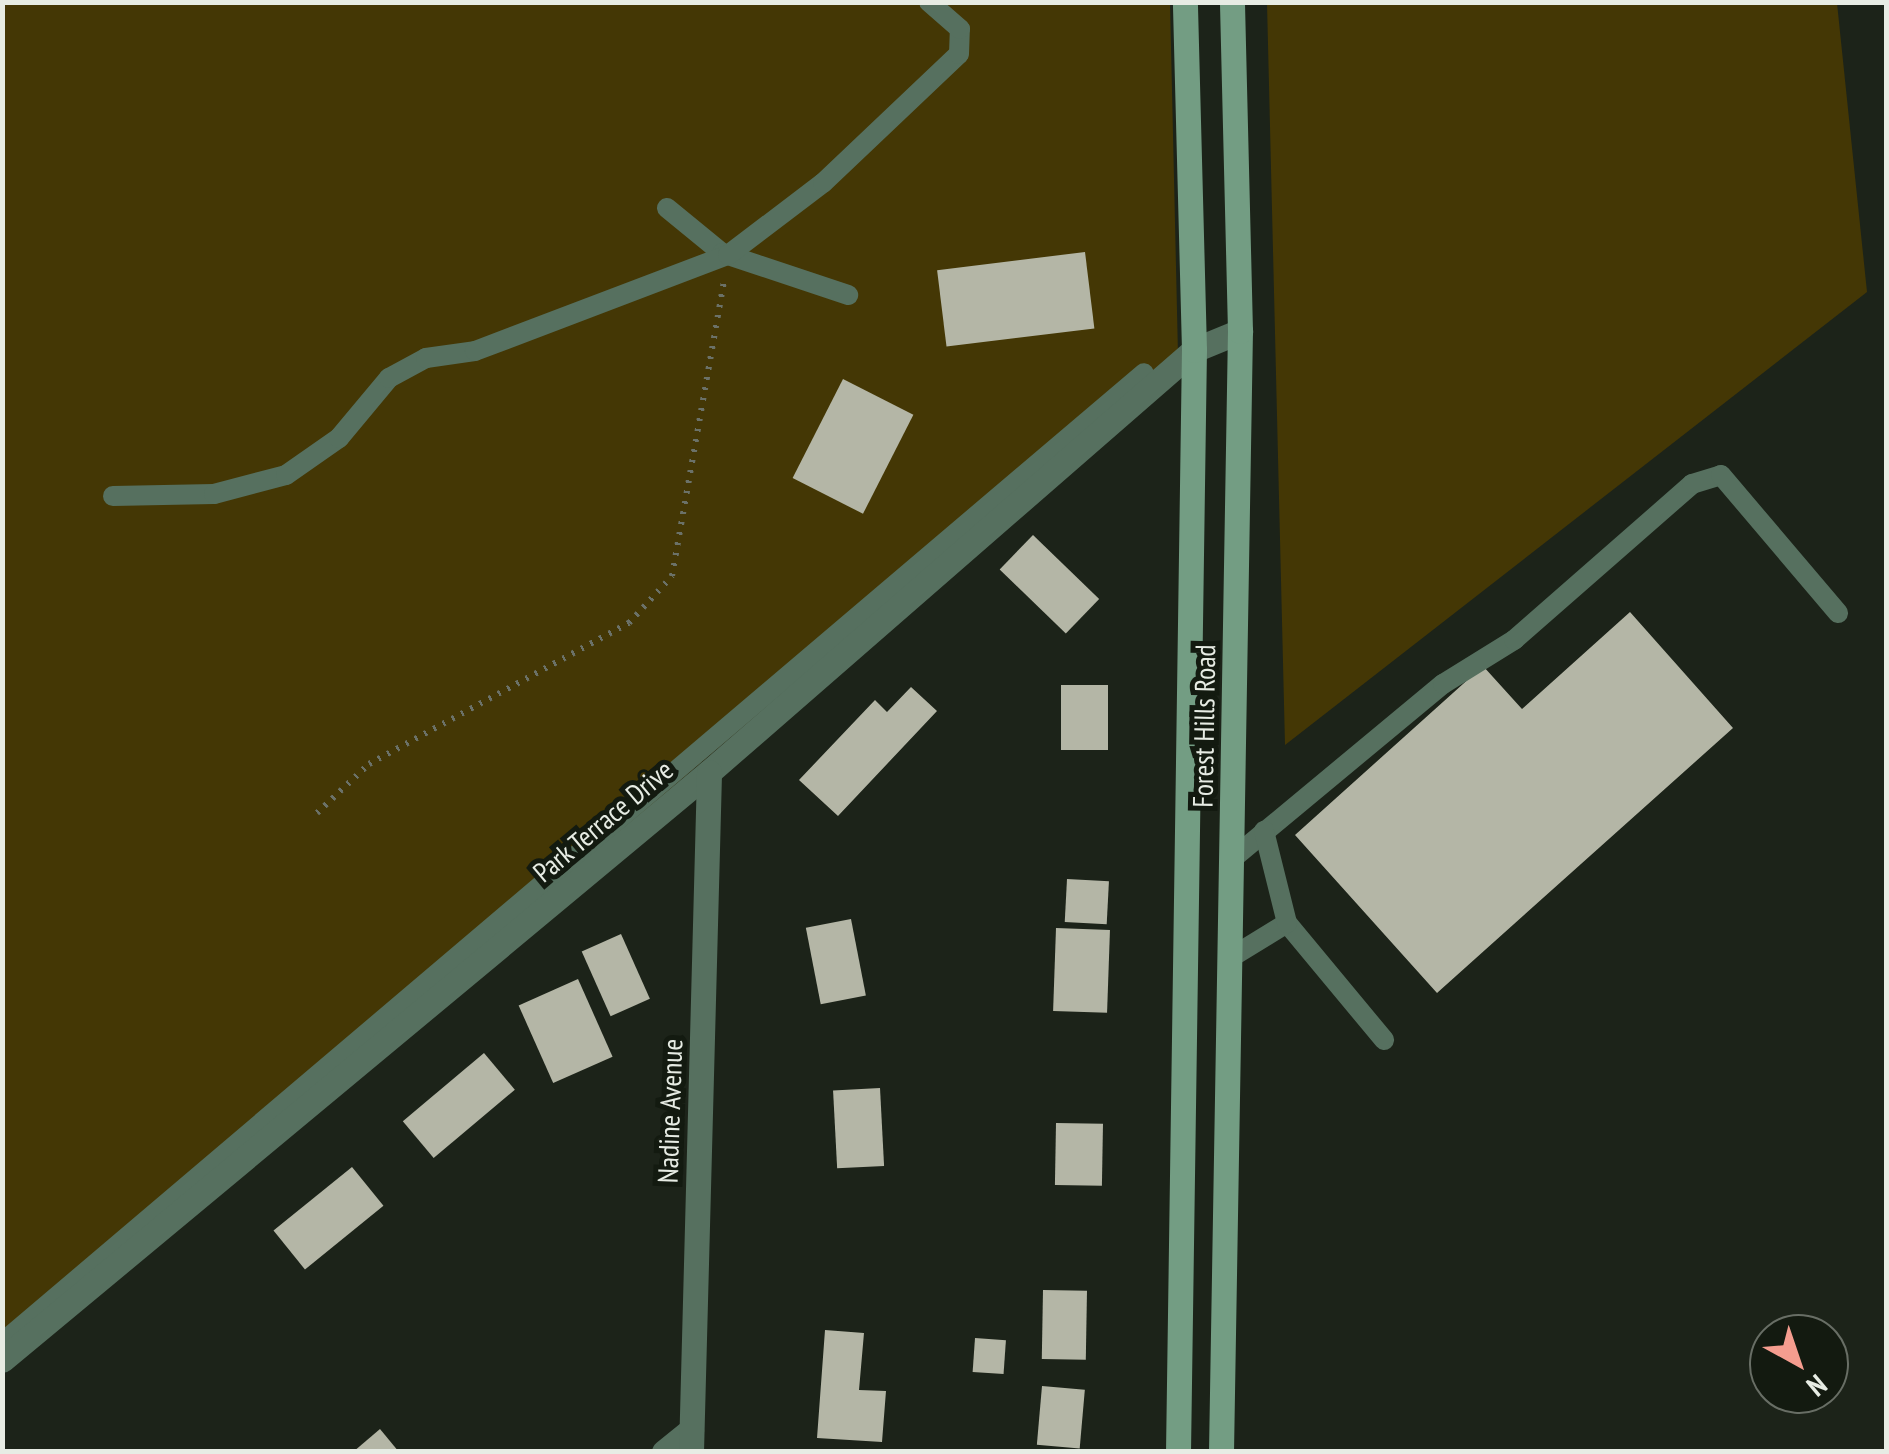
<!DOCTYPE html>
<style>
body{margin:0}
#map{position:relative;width:1889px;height:1454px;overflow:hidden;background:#1c2319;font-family:"PT Sans Narrow",sans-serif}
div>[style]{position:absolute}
.green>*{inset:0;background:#443705}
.building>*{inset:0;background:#b4b6a6;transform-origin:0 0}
.path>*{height:6px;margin-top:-3px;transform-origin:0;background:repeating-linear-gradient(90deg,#6b7168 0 2.5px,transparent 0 10.5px)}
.lane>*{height:20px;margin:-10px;padding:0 10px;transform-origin:10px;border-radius:10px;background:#56705f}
.street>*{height:25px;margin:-12.5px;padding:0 12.5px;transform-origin:12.5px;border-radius:12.5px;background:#56705f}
.secondary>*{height:25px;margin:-12.5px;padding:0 12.5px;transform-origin:12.5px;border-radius:12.5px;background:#739d83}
span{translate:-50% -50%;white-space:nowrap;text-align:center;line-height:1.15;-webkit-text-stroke:10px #131a10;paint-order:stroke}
.street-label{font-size:28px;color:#e7ece4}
.frame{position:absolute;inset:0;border:5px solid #e7ece4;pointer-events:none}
.north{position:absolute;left:1749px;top:1314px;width:100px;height:100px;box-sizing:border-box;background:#131a10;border:2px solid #686e65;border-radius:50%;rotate:140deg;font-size:28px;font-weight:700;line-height:40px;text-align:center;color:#e7ece4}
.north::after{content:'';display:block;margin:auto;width:35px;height:45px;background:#f59d8f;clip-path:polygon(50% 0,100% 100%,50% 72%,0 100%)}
</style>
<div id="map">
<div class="green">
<div style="clip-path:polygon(3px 3px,1170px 3px,1178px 355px,3px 1359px)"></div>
<div style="clip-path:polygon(1267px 3px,1837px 3px,1867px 292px,1285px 745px)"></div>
</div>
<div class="building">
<div style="left:1085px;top:252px;width:77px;height:149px;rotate:83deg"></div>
<div style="left:843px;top:379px;width:79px;height:111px;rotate:27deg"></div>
<div style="left:1033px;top:535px;width:92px;height:48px;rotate:44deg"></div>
<div style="clip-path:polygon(1630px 612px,1733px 728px,1437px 993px,1295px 835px,1483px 666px,1522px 709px)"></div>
<div style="left:1108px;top:685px;width:65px;height:47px;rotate:90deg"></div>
<div style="clip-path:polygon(911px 687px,937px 711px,838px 816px,799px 780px,875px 700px,887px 712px)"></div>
<div style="left:1067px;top:879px;width:42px;height:43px;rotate:3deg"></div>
<div style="left:851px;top:919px;width:78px;height:46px;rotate:79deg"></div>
<div style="left:1056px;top:928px;width:54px;height:83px;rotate:2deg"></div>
<div style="left:621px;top:934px;width:71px;height:43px;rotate:66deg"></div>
<div style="left:578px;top:979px;width:85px;height:65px;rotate:66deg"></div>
<div style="left:484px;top:1053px;width:48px;height:106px;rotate:50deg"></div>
<div style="left:880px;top:1088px;width:78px;height:47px;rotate:87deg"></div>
<div style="left:1056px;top:1123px;width:47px;height:62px;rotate:1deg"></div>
<div style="left:352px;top:1167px;width:50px;height:101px;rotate:51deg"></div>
<div style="left:1043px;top:1290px;width:44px;height:69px;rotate:1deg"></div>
<div style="clip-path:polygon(825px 1330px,864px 1333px,859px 1390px,886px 1391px,882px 1442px,817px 1438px)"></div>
<div style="left:975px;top:1338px;width:31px;height:34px;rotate:4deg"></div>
<div style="left:1042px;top:1386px;width:43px;height:59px;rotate:5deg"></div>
<div style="clip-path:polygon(380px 1429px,399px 1452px,353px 1452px)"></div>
</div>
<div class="path">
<div style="left:317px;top:813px;width:71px;rotate:-43.3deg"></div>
<div style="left:369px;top:764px;width:296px;rotate:-28.5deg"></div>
<div style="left:629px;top:623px;width:64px;rotate:-47.5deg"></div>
<div style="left:672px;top:576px;width:300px;rotate:-80deg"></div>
</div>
<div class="lane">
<div style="left:667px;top:208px;width:71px;rotate:39.3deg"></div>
<div style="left:722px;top:253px;width:133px;rotate:18.4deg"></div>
<div style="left:113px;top:496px;width:101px;rotate:-1.1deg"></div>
<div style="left:214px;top:494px;width:74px;rotate:-14.8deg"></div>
<div style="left:286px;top:475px;width:65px;rotate:-34.9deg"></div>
<div style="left:339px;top:438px;width:78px;rotate:-50.2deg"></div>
<div style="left:389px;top:378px;width:42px;rotate:-28.4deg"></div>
<div style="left:426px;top:358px;width:49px;rotate:-8.1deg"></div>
<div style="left:475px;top:351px;width:271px;rotate:-20.8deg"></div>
<div style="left:728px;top:255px;width:119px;rotate:-37.2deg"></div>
<div style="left:823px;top:183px;width:187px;rotate:-43.5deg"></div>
<div style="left:959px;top:54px;width:25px;rotate:-88deg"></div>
<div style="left:960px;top:29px;width:41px;rotate:-138.9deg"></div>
<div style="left:1232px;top:859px;width:274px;rotate:-39.7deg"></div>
<div style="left:1443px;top:684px;width:84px;rotate:-31.8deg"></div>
<div style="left:1514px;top:640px;width:237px;rotate:-41.2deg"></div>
<div style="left:1692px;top:484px;width:30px;rotate:-17deg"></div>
<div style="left:1721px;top:475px;width:181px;rotate:49.7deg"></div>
<div style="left:1287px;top:923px;width:152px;rotate:50.3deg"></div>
<div style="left:1230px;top:958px;width:67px;rotate:-31.6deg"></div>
<div style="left:1287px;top:923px;width:95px;rotate:-104deg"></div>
<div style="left:2px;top:1343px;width:1498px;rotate:-40.34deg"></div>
</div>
<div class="street">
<div style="left:2px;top:1360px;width:920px;rotate:-39.75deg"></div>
<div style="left:709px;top:772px;width:643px;rotate:-41.03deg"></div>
<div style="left:1194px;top:350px;width:50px;rotate:-22.4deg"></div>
<div style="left:664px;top:1452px;width:35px;rotate:-39deg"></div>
<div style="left:691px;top:1452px;width:680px;rotate:-88.48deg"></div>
</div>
<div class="secondary">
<div style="left:1178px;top:1452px;width:1102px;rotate:-89.17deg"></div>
<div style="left:1194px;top:350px;width:348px;rotate:-91.5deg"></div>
<div style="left:1221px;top:1452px;width:1121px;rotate:-89.03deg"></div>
<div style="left:1240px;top:331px;width:329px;rotate:-91.4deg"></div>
</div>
<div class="street-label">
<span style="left:1204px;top:726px;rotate:-89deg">Forest Hills Road</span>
<span style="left:603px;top:821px;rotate:-40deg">Park Terrace Drive</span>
<span style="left:670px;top:1111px;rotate:-88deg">Nadine Avenue</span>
</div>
<div class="frame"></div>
<div class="north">N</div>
</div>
